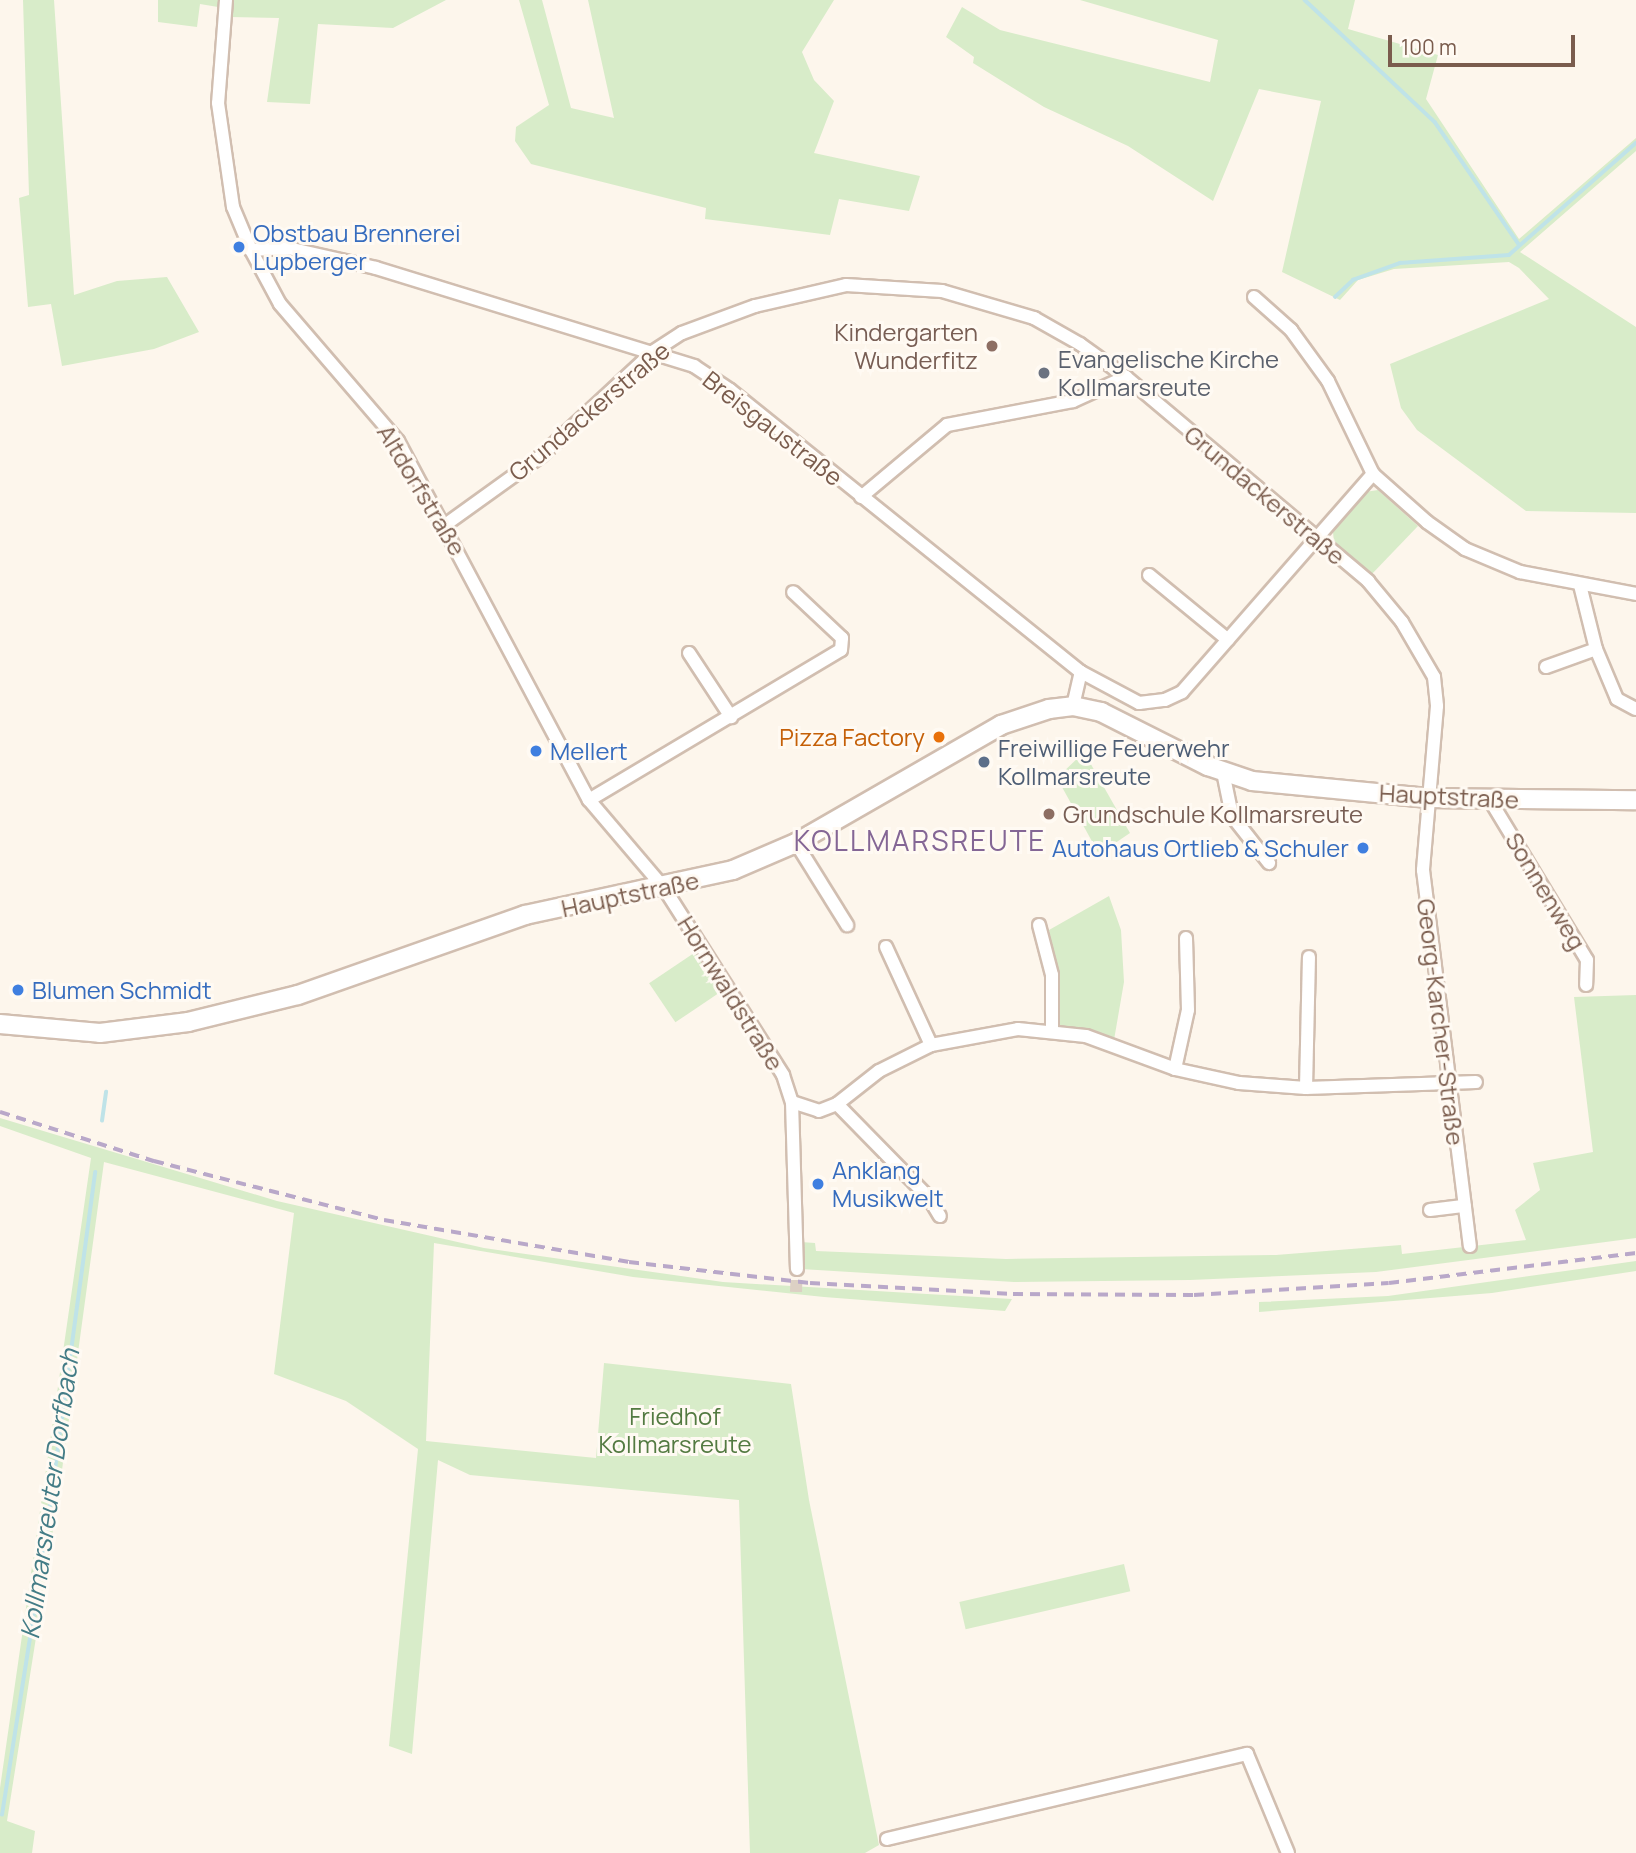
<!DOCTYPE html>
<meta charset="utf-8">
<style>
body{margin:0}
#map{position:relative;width:1636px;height:1853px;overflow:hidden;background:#fdf6ec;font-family:Manrope,sans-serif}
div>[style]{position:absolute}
.green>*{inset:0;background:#d8ecc9;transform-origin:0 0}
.stream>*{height:3.5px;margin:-1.75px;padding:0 1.75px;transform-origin:1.75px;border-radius:1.75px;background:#bfe3e8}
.street-tunnel>*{height:12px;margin-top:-6px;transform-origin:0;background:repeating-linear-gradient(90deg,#dcd0c4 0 12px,transparent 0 18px)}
.roads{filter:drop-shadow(2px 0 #d1beb0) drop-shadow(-2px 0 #d1beb0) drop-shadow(0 2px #d1beb0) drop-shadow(0 -2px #d1beb0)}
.street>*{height:12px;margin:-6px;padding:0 6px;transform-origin:6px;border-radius:6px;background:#fff}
.secondary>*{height:18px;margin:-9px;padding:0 9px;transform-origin:9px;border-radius:9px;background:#fff}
.rail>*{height:3.5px;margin-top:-1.75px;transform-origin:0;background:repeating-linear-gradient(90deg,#b9a8c9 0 10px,transparent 0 17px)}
.dots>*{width:19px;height:19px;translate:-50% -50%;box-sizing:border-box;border:4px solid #fffaf3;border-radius:50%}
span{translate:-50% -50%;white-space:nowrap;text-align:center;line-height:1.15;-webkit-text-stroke:6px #fffaf3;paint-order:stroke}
.shop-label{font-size:24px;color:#366cbe}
.left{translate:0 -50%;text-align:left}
.right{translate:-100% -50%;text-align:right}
.education-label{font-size:24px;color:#785e54}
.worship-label{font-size:24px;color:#5b616d}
.street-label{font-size:24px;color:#7a5c4d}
.food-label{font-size:24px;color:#c56008}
.service-label{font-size:24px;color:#4e5e75}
.park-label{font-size:24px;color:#537a41}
.water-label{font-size:26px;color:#437c86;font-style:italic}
.quarter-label{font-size:28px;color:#846695;letter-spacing:2px}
.scale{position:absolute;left:1388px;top:35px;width:187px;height:32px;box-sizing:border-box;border:4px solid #7a5c4d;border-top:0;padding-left:9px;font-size:21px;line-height:24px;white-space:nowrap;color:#7a5c4d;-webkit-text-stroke:5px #fffaf3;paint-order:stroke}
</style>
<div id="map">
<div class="green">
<div style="clip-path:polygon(23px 0,54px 0,74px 295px,117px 281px,167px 277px,199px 332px,154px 349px,62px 366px,51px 304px,28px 307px,19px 198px,29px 195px)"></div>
<div style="clip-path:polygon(158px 0,219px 0,218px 7px,200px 4px,197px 27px,158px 22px)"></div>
<div style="clip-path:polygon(232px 0,446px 0,393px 28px,318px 24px,310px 104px,267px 102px,279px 18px,230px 17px)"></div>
<div style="clip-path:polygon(519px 0,542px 0,571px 108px,614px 118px,588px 0,834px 0,802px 52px,814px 80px,834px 101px,814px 153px,920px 176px,909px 211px,839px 199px,830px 235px,705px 219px,706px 208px,531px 164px,515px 141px,516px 127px,549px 105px)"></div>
<div style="clip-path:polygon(1080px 0,1355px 0,1348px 29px,1438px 55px,1426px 99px,1519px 239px,1636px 138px,1636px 151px,1520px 252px,1636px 327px,1636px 513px,1526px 511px,1417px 430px,1401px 408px,1390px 364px,1549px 299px,1519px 268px,1509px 262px,1394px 269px,1358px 280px,1340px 300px,1282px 272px,1321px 101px,1259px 89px,1213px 201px,1128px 146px,1044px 107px,973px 63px,974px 57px,946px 37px,962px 7px,1000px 30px,1210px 82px,1218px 40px)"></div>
<div style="clip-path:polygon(1378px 490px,1418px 526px,1370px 576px,1334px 542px,1333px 532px,1365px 492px)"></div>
<div style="clip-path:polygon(1084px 752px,1130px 833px,1099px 854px,1057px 778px)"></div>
<div style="clip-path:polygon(1109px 896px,1121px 930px,1124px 982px,1114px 1040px,1058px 1026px,1059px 979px,1049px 930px)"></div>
<div style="left:703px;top:947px;width:47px;height:65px;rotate:56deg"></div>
<div style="clip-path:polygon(1636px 995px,1636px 1238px,1376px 1272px,1190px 1280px,1014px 1282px,801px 1269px,801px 1242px,815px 1243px,816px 1251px,1006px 1259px,1276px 1255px,1401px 1245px,1402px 1254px,1526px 1240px,1515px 1210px,1540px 1190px,1533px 1163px,1593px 1152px,1574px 997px)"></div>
<div style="clip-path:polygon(0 1118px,277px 1201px,484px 1248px,723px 1282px,1012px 1299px,1005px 1311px,824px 1297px,633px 1277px,434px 1243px,426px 1441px,596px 1458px,604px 1363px,791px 1384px,809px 1500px,879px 1845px,865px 1853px,750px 1853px,739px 1500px,470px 1475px,438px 1460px,412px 1754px,389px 1746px,418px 1449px,346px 1401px,274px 1374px,294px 1213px,104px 1162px,59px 1492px,7px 1821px,35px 1831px,32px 1853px,0 1853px,0 1788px,91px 1158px,0 1126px)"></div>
<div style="clip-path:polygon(1636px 1261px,1636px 1271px,1492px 1293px,1259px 1312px,1259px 1302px,1388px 1296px)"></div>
<div style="left:1124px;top:1564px;width:28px;height:169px;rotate:77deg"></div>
</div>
<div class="stream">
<div style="left:1305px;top:0;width:178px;rotate:43.2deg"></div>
<div style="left:1435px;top:122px;width:148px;rotate:55.5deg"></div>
<div style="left:1335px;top:297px;width:25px;rotate:-43deg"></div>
<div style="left:1353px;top:280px;width:50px;rotate:-19.9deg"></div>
<div style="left:1400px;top:263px;width:109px;rotate:-4.2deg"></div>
<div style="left:1509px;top:255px;width:169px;rotate:-41.4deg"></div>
<div style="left:102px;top:1121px;width:29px;rotate:-82deg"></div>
<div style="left:2px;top:1815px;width:267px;rotate:-81deg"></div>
<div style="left:44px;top:1551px;width:382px;rotate:-82.3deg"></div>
</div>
<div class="street-tunnel">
<div style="left:796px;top:1292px;width:23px;rotate:-88deg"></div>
</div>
<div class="roads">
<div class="street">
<div style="left:226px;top:0;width:103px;rotate:94.4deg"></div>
<div style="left:218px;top:103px;width:105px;rotate:81.8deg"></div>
<div style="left:233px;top:207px;width:47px;rotate:67.3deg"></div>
<div style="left:251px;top:250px;width:61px;rotate:61.8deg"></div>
<div style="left:280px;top:304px;width:181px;rotate:49.3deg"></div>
<div style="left:398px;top:441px;width:407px;rotate:62deg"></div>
<div style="left:589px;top:800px;width:116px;rotate:49.6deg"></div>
<div style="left:664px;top:888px;width:222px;rotate:57.5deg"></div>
<div style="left:783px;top:1075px;width:28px;rotate:72deg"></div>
<div style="left:792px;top:1102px;width:167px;rotate:88.3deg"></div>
<div style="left:251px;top:250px;width:37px;rotate:-3deg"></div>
<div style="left:288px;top:248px;width:90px;rotate:12.8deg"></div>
<div style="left:376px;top:268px;width:333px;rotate:17.1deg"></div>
<div style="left:694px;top:366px;width:43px;rotate:33.7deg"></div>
<div style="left:730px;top:390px;width:450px;rotate:38.8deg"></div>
<div style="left:1081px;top:672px;width:66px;rotate:28.1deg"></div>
<div style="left:1139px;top:703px;width:26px;rotate:-7deg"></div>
<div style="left:1165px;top:700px;width:19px;rotate:-25deg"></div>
<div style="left:1182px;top:692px;width:290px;rotate:-48.8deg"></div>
<div style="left:1254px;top:297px;width:50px;rotate:41.7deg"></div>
<div style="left:1291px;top:330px;width:63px;rotate:54deg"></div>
<div style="left:1328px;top:381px;width:103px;rotate:64.2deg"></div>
<div style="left:1373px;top:474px;width:72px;rotate:41.6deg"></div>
<div style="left:1427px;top:522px;width:47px;rotate:35.4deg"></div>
<div style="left:1465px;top:549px;width:60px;rotate:22.7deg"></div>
<div style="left:1520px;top:572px;width:118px;rotate:10.7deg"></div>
<div style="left:861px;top:497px;width:112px;rotate:-39.9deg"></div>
<div style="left:947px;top:425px;width:128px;rotate:-10.8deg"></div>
<div style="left:1073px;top:401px;width:58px;rotate:-24.4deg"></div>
<div style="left:445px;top:525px;width:118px;rotate:-35.7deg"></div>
<div style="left:541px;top:456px;width:154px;rotate:-42.9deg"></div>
<div style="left:654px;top:351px;width:33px;rotate:-33deg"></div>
<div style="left:682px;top:333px;width:78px;rotate:-20.3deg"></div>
<div style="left:755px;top:306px;width:93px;rotate:-13deg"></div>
<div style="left:846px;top:285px;width:96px;rotate:3.6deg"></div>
<div style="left:942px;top:291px;width:96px;rotate:16.4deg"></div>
<div style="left:1034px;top:318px;width:53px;rotate:29.5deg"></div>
<div style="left:1080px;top:344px;width:57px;rotate:35.7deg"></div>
<div style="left:1126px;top:377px;width:317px;rotate:40.1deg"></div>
<div style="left:1368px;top:581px;width:53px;rotate:50.3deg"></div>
<div style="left:1402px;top:622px;width:64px;rotate:59.8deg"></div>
<div style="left:1434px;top:677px;width:29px;rotate:84deg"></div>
<div style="left:1437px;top:706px;width:165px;rotate:94.9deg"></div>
<div style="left:1423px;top:870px;width:379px;rotate:82.9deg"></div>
<div style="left:1149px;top:575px;width:102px;rotate:39.4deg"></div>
<div style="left:1580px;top:585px;width:66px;rotate:76deg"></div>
<div style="left:1596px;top:649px;width:54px;rotate:67.2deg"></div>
<div style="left:1617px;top:699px;width:21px;rotate:28deg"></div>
<div style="left:689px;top:653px;width:77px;rotate:56.7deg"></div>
<div style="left:1546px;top:667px;width:53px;rotate:-19.8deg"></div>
<div style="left:1073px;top:706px;width:35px;rotate:-77deg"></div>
<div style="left:1223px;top:772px;width:45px;rotate:78.4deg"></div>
<div style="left:1232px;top:816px;width:60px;rotate:51.8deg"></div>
<div style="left:589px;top:800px;width:293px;rotate:-30.8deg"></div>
<div style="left:841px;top:650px;width:12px;rotate:-85deg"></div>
<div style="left:842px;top:638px;width:67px;rotate:-136.8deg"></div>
<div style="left:1490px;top:800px;width:187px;rotate:58.8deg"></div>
<div style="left:1587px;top:960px;width:25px;rotate:92deg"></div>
<div style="left:796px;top:843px;width:97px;rotate:58.1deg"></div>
<div style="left:1039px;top:925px;width:52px;rotate:75.4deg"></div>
<div style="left:1052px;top:975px;width:55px;rotate:90deg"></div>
<div style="left:886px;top:947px;width:108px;rotate:65.3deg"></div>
<div style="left:1175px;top:1069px;width:60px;rotate:-77.6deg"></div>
<div style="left:1188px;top:1010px;width:72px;rotate:-91.6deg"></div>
<div style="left:1306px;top:1088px;width:131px;rotate:-88.7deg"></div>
<div style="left:792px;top:1102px;width:28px;rotate:18deg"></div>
<div style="left:819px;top:1111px;width:19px;rotate:-21deg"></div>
<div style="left:837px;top:1104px;width:53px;rotate:-38.2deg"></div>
<div style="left:879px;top:1071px;width:58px;rotate:-26.6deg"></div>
<div style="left:931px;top:1045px;width:88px;rotate:-10.4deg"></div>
<div style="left:1018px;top:1029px;width:68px;rotate:5.9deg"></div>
<div style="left:1086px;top:1036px;width:95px;rotate:20.3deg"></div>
<div style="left:1175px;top:1069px;width:66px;rotate:12.3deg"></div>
<div style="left:1239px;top:1083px;width:67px;rotate:4.3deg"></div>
<div style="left:1306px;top:1088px;width:170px;rotate:-2deg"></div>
<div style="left:837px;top:1104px;width:132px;rotate:45.6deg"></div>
<div style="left:929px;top:1198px;width:21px;rotate:59deg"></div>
<div style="left:1430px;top:1210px;width:35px;rotate:-7deg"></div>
<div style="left:887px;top:1839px;width:370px;rotate:-13.3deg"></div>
<div style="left:1247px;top:1754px;width:107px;rotate:67.5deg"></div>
</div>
<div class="secondary">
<div style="left:0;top:1024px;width:100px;rotate:5.1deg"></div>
<div style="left:100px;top:1033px;width:89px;rotate:-7.1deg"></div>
<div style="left:188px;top:1022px;width:113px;rotate:-13.8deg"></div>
<div style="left:298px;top:995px;width:241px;rotate:-19.4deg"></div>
<div style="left:525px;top:915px;width:213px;rotate:-12.2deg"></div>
<div style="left:733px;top:870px;width:69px;rotate:-23.2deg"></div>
<div style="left:796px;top:843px;width:237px;rotate:-29.9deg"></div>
<div style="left:1001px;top:725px;width:51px;rotate:-18.4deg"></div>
<div style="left:1049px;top:709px;width:24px;rotate:-7deg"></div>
<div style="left:1073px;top:706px;width:29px;rotate:12deg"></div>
<div style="left:1101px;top:712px;width:120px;rotate:26.8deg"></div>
<div style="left:1208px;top:766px;width:46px;rotate:18.8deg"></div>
<div style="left:1252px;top:781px;width:177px;rotate:5.5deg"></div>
<div style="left:1428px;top:798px;width:208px;rotate:0.6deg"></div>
</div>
</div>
<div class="rail">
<div style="left:0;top:1112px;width:162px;rotate:17.7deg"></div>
<div style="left:154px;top:1161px;width:237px;rotate:14.4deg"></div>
<div style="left:384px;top:1220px;width:249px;rotate:9.7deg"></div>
<div style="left:629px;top:1262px;width:182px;rotate:6.6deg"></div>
<div style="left:810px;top:1283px;width:203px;rotate:3.1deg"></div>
<div style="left:1013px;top:1294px;width:181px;rotate:0.3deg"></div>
<div style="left:1194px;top:1295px;width:195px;rotate:-3.5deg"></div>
<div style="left:1389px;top:1283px;width:249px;rotate:-6.9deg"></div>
</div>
<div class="dots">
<div style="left:239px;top:247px;background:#3f7fe0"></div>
<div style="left:992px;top:346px;background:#8d6e63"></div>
<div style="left:1044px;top:373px;background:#6b7280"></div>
<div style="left:939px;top:737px;background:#e8710a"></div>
<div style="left:536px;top:751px;background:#3f7fe0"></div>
<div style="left:984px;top:762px;background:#5c6f8a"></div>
<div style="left:1049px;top:814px;background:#8d6e63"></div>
<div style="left:1363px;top:848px;background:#3f7fe0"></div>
<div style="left:18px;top:990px;background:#3f7fe0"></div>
<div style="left:818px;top:1184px;background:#3f7fe0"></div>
</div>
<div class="shop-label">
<span class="left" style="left:253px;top:247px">Obstbau Brennerei<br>Lupberger</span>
<span class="left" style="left:550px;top:751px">Mellert</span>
<span class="right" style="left:1349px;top:848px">Autohaus Ortlieb &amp; Schuler</span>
<span class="left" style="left:32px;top:990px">Blumen Schmidt</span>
<span class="left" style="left:832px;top:1184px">Anklang<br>Musikwelt</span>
</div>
<div class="education-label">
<span class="right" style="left:978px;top:346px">Kindergarten<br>Wunderfitz</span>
<span class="left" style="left:1063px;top:814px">Grundschule Kollmarsreute</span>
</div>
<div class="worship-label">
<span class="left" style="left:1058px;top:373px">Evangelische Kirche<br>Kollmarsreute</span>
</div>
<div class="street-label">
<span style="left:589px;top:411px;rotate:-40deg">Grundackerstraße</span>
<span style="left:773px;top:428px;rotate:38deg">Breisgaustraße</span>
<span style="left:422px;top:490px;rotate:59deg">Altdorfstraße</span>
<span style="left:1265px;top:495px;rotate:40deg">Grundackerstraße</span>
<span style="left:1449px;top:796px;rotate:3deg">Hauptstraße</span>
<span style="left:1546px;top:891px;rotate:59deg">Sonnenweg</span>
<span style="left:630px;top:894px;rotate:-12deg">Hauptstraße</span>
<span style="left:731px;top:993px;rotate:58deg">Hornwaldstraße</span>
<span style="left:1441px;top:1022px;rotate:83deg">Georg-Karcher-Straße</span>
</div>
<div class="food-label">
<span class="right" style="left:925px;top:737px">Pizza Factory</span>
</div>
<div class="service-label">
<span class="left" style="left:998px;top:762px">Freiwillige Feuerwehr<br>Kollmarsreute</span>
</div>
<div class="park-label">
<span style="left:675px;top:1430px">Friedhof<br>Kollmarsreute</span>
</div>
<div class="water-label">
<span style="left:50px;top:1494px;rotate:-82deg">Kollmarsreuter Dorfbach</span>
</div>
<div class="quarter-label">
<span style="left:920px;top:840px">KOLLMARSREUTE</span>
</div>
<div class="scale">100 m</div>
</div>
